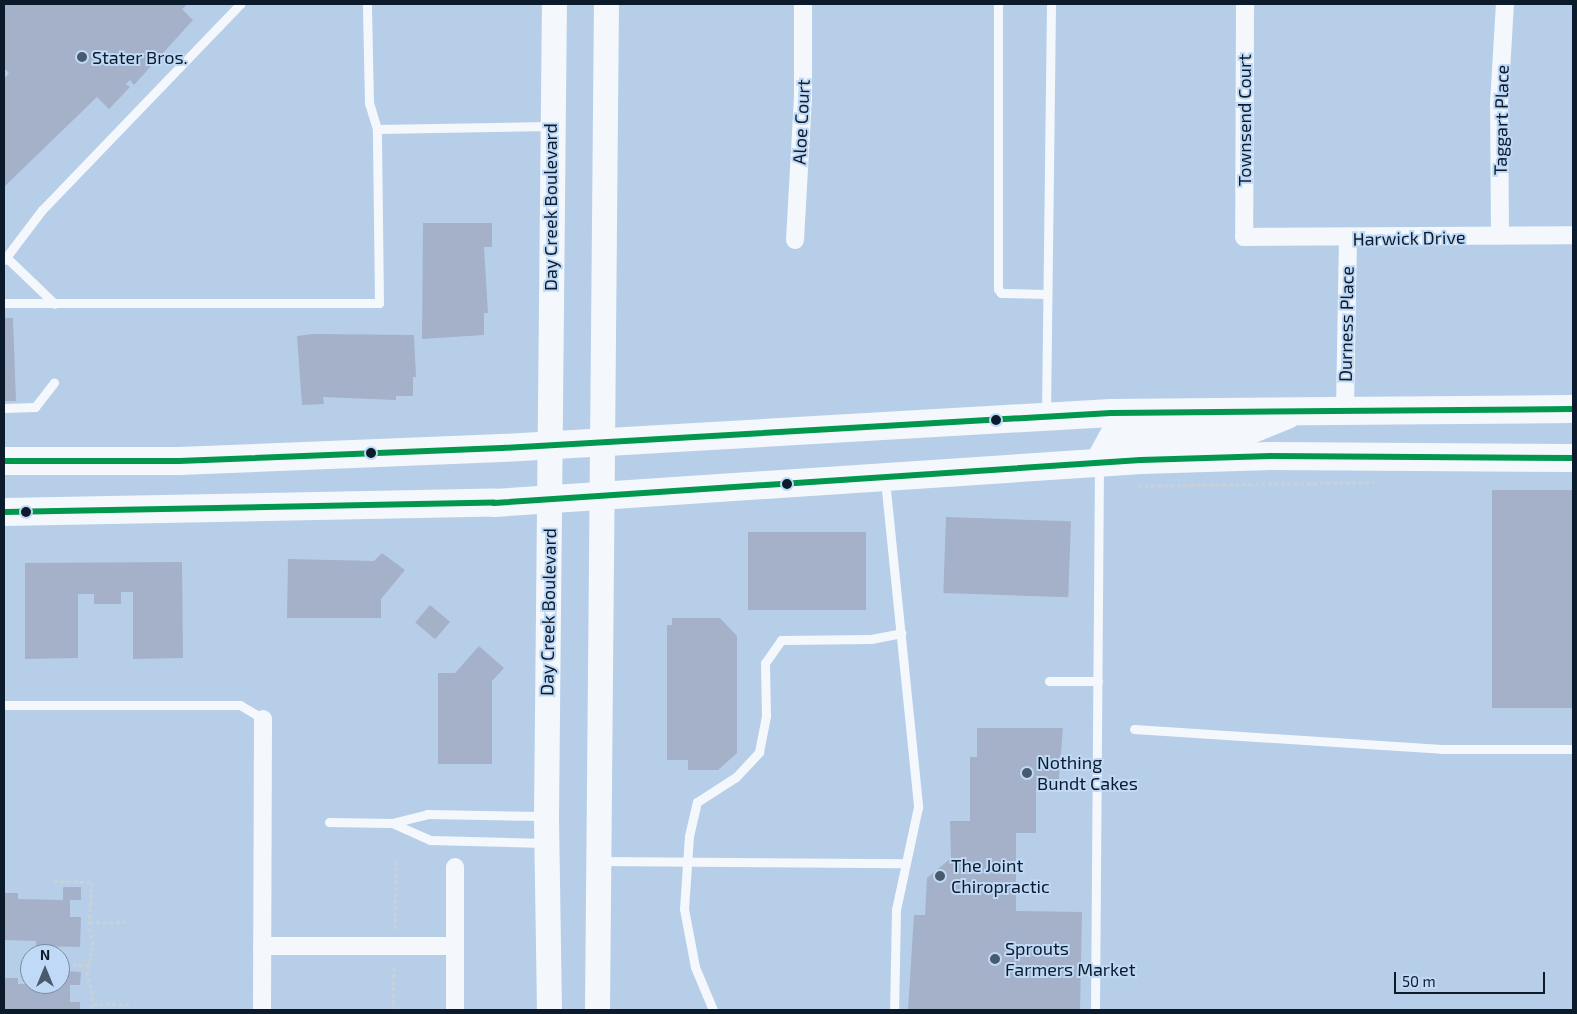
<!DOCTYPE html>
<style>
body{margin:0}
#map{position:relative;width:1577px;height:1014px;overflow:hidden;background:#b7cee9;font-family:"Exo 2",sans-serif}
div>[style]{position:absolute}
.building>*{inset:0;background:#a4b1c8;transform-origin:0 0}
.path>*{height:3px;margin-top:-1.5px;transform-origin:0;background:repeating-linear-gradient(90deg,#c8d0d8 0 4px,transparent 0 6.5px)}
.lane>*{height:9px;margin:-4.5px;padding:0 4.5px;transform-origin:4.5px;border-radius:4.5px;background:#f4f8fc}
.street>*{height:18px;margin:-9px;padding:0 9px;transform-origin:9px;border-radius:9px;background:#f4f8fc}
.secondary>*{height:25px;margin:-12.5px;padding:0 12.5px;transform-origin:12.5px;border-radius:12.5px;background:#f4f8fc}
.primary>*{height:28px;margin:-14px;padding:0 14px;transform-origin:14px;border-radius:14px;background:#f4f8fc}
.bus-1>*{height:6px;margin:-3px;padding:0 3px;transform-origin:3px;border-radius:3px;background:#01984d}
.dots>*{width:14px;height:14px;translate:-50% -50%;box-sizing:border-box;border:2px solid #bfd9f6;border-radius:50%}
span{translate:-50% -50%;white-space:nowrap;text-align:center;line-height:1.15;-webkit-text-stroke:4px #bfd9f6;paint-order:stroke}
.poi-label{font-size:18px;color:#0b1b2c}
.left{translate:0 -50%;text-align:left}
.street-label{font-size:18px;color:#0b1b2c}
.frame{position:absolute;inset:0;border:5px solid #0b1b2c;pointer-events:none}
.north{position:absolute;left:20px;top:944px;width:50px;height:50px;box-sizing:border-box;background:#bfd9f6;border:1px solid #778da5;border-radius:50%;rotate:0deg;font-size:14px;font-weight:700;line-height:20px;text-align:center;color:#0b1b2c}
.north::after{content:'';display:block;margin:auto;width:18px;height:22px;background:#475a6e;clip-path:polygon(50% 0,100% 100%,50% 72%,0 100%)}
.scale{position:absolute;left:1394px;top:972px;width:151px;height:22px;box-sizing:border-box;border:2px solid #0b1b2c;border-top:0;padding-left:6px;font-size:15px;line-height:18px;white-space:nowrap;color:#0b1b2c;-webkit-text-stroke:4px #bfd9f6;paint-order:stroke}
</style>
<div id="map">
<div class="building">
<div style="clip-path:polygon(4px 4px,188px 4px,182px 9px,193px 20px,134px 85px,130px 80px,126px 84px,130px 87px,109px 109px,97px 97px,4px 187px,4px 79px,9px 73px,4px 68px)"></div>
<div style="clip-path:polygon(423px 223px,492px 223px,492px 247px,484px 247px,488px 313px,484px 313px,484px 335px,422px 339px)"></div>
<div style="clip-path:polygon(4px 318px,13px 318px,16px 401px,4px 401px)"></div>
<div style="clip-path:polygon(313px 334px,414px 335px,416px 377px,413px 377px,413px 396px,396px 396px,396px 400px,323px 397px,324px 404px,302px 405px,297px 336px)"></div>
<div style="left:1492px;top:490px;width:81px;height:218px"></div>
<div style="left:946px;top:517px;width:125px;height:76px;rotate:2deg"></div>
<div style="left:748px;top:532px;width:118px;height:78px"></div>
<div style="clip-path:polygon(382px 553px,405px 570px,381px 599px,381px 618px,287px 618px,288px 559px,374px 561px)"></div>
<div style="clip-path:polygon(182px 562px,183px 658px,133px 659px,133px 592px,121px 592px,121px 604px,94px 604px,94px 594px,78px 594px,78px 658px,25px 659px,25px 563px)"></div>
<div style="left:430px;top:605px;width:26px;height:23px;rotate:40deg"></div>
<div style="clip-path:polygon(672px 618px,720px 618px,737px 636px,737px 753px,718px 770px,688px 770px,688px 760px,667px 760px,667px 625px,672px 625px)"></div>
<div style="clip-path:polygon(479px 646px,504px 668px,492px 681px,492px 764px,438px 764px,438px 673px,455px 673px)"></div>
<div style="clip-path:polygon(977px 728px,1063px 728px,1058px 788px,1036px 788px,1036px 833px,1016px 833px,1016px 911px,1082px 912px,1080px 1010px,908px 1010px,914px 915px,925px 915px,927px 878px,951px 858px,950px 821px,970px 821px,970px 757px,977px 757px)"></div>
<div style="clip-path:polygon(63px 887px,81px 887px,81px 900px,70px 900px,70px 917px,81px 917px,80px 947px,36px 946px,36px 941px,4px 940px,4px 893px,18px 893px,18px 899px,63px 900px)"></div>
<div style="clip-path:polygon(62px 971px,81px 972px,80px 985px,70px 985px,70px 1002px,80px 1002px,80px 1010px,4px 1010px,4px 978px,18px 978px,18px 984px,62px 985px)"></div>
</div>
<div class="path">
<div style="left:1138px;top:486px;width:236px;rotate:-1deg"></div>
<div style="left:54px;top:881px;width:38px;rotate:2deg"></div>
<div style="left:92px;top:882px;width:46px;rotate:93.7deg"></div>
<div style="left:89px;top:928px;width:18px;rotate:77deg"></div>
<div style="left:93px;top:946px;width:27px;rotate:103deg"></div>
<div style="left:87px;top:972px;width:26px;rotate:77deg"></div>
<div style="left:93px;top:997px;width:13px;rotate:94deg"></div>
<div style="left:90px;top:922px;width:35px"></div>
<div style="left:395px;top:929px;width:72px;rotate:-89.2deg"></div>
<div style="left:60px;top:965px;width:29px"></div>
<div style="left:93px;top:1004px;width:38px"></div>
<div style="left:393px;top:1010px;width:45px;rotate:-88.7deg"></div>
</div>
<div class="lane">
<div style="left:998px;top:4px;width:285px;rotate:90deg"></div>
<div style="left:998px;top:289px;width:5px;rotate:53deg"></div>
<div style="left:1001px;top:293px;width:46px;rotate:1.2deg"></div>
<div style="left:377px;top:129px;width:173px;rotate:-1deg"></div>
<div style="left:7px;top:258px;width:66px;rotate:43.8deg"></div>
<div style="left:4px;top:260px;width:63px;rotate:-52.8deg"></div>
<div style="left:42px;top:210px;width:286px;rotate:-46.1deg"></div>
<div style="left:4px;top:303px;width:375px"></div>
<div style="left:379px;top:303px;width:174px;rotate:-90.7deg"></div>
<div style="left:377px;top:129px;width:27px;rotate:-107deg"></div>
<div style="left:369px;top:103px;width:99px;rotate:-91.2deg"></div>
<div style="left:4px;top:408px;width:31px;rotate:-2deg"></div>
<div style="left:35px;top:407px;width:31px;rotate:-52deg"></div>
<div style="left:1046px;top:414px;width:410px;rotate:-89.3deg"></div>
<div style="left:885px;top:480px;width:329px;rotate:84.2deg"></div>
<div style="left:918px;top:807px;width:105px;rotate:102.1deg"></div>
<div style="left:896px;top:910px;width:100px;rotate:91.1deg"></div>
<div style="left:1049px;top:681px;width:49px"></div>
<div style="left:4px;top:705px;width:236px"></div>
<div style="left:240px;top:705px;width:27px;rotate:31deg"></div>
<div style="left:1134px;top:729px;width:308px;rotate:3.7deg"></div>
<div style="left:1441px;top:749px;width:132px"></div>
<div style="left:329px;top:822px;width:63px;rotate:0.9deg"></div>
<div style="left:392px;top:823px;width:36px;rotate:-14deg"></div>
<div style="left:427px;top:814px;width:116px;rotate:1deg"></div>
<div style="left:392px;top:823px;width:42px;rotate:24.1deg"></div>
<div style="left:430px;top:840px;width:116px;rotate:1.5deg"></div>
<div style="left:599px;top:861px;width:305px;rotate:0.4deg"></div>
<div style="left:713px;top:1010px;width:47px;rotate:-112.7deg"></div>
<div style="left:695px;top:967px;width:59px;rotate:-100.7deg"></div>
<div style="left:684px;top:909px;width:73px;rotate:-86.1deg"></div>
<div style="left:689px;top:836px;width:35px;rotate:-77deg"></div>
<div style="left:697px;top:802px;width:46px;rotate:-32.7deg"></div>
<div style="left:736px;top:777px;width:34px;rotate:-47deg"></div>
<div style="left:759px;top:752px;width:37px;rotate:-79deg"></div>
<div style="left:766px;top:716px;width:53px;rotate:-91.1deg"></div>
<div style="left:765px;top:663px;width:28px;rotate:-55deg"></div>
<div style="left:781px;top:640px;width:90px;rotate:-0.6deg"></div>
<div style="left:871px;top:639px;width:31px;rotate:-11deg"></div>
<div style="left:1095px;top:1010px;width:545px;rotate:-89.58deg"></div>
</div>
<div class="street">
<div style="left:1245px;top:4px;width:233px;rotate:90.2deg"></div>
<div style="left:1244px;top:237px;width:329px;rotate:-0.3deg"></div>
<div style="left:1500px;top:235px;width:131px;rotate:-90.4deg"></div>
<div style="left:1499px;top:104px;width:100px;rotate:-86.6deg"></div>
<div style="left:795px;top:240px;width:143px;rotate:-86.8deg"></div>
<div style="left:803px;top:97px;width:93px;rotate:-90deg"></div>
<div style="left:1345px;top:409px;width:170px;rotate:-89deg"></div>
<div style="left:262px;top:946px;width:193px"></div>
<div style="left:455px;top:946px;width:64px;rotate:90deg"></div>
<div style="left:455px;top:946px;width:79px;rotate:-90deg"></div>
<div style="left:262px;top:1010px;width:291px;rotate:-89.8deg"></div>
</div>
<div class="secondary">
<div style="left:549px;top:1010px;width:194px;rotate:-90.9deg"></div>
<div style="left:546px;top:816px;width:812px;rotate:-89.44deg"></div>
<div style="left:597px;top:1010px;width:1006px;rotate:-89.49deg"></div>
</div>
<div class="primary">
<div style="left:4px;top:461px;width:175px"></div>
<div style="left:179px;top:461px;width:323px;rotate:-2.3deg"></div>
<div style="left:502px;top:448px;width:610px;rotate:-3.29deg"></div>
<div style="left:1111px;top:413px;width:462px;rotate:-0.5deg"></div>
<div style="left:1099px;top:462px;width:29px;rotate:-61deg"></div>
<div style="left:1113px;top:437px;width:125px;rotate:-0.9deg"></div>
<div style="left:1238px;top:435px;width:53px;rotate:-22.2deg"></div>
<div style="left:4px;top:512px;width:490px;rotate:-1.1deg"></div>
<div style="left:494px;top:503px;width:648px;rotate:-3.8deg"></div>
<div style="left:1141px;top:460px;width:130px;rotate:-1.8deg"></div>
<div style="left:1271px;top:456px;width:302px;rotate:0.4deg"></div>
</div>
<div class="bus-1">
<div style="left:4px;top:461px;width:175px"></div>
<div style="left:179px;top:461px;width:323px;rotate:-2.3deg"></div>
<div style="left:502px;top:448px;width:610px;rotate:-3.29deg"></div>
<div style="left:1111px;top:413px;width:462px;rotate:-0.5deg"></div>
<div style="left:4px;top:512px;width:490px;rotate:-1.1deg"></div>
<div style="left:494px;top:503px;width:648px;rotate:-3.8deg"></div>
<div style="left:1141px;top:460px;width:130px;rotate:-1.8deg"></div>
<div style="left:1271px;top:456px;width:302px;rotate:0.4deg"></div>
</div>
<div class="dots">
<div style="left:82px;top:57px;background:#475a6e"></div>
<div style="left:996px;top:420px;background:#0b1b2c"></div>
<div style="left:371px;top:453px;background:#0b1b2c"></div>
<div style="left:787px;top:484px;background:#0b1b2c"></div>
<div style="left:26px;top:512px;background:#0b1b2c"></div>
<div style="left:1027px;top:773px;background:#475a6e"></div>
<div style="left:940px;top:876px;background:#475a6e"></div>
<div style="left:995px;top:959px;background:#475a6e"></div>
</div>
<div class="poi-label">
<span class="left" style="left:92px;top:57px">Stater Bros.</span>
<span class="left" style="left:1037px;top:773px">Nothing<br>Bundt Cakes</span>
<span class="left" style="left:951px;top:876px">The Joint<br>Chiropractic</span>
<span class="left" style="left:1005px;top:959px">Sprouts<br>Farmers Market</span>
</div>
<div class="street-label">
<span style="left:1244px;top:120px;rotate:-90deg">Townsend Court</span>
<span style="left:1501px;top:120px;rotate:-89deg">Taggart Place</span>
<span style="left:801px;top:122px;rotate:-87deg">Aloe Court</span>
<span style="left:550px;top:207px;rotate:-90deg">Day Creek Boulevard</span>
<span style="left:1409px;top:238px;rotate:-1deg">Harwick Drive</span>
<span style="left:1346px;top:324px;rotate:-89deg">Durness Place</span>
<span style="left:548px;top:612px;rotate:-89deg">Day Creek Boulevard</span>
</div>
<div class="frame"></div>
<div class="north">N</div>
<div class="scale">50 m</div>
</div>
